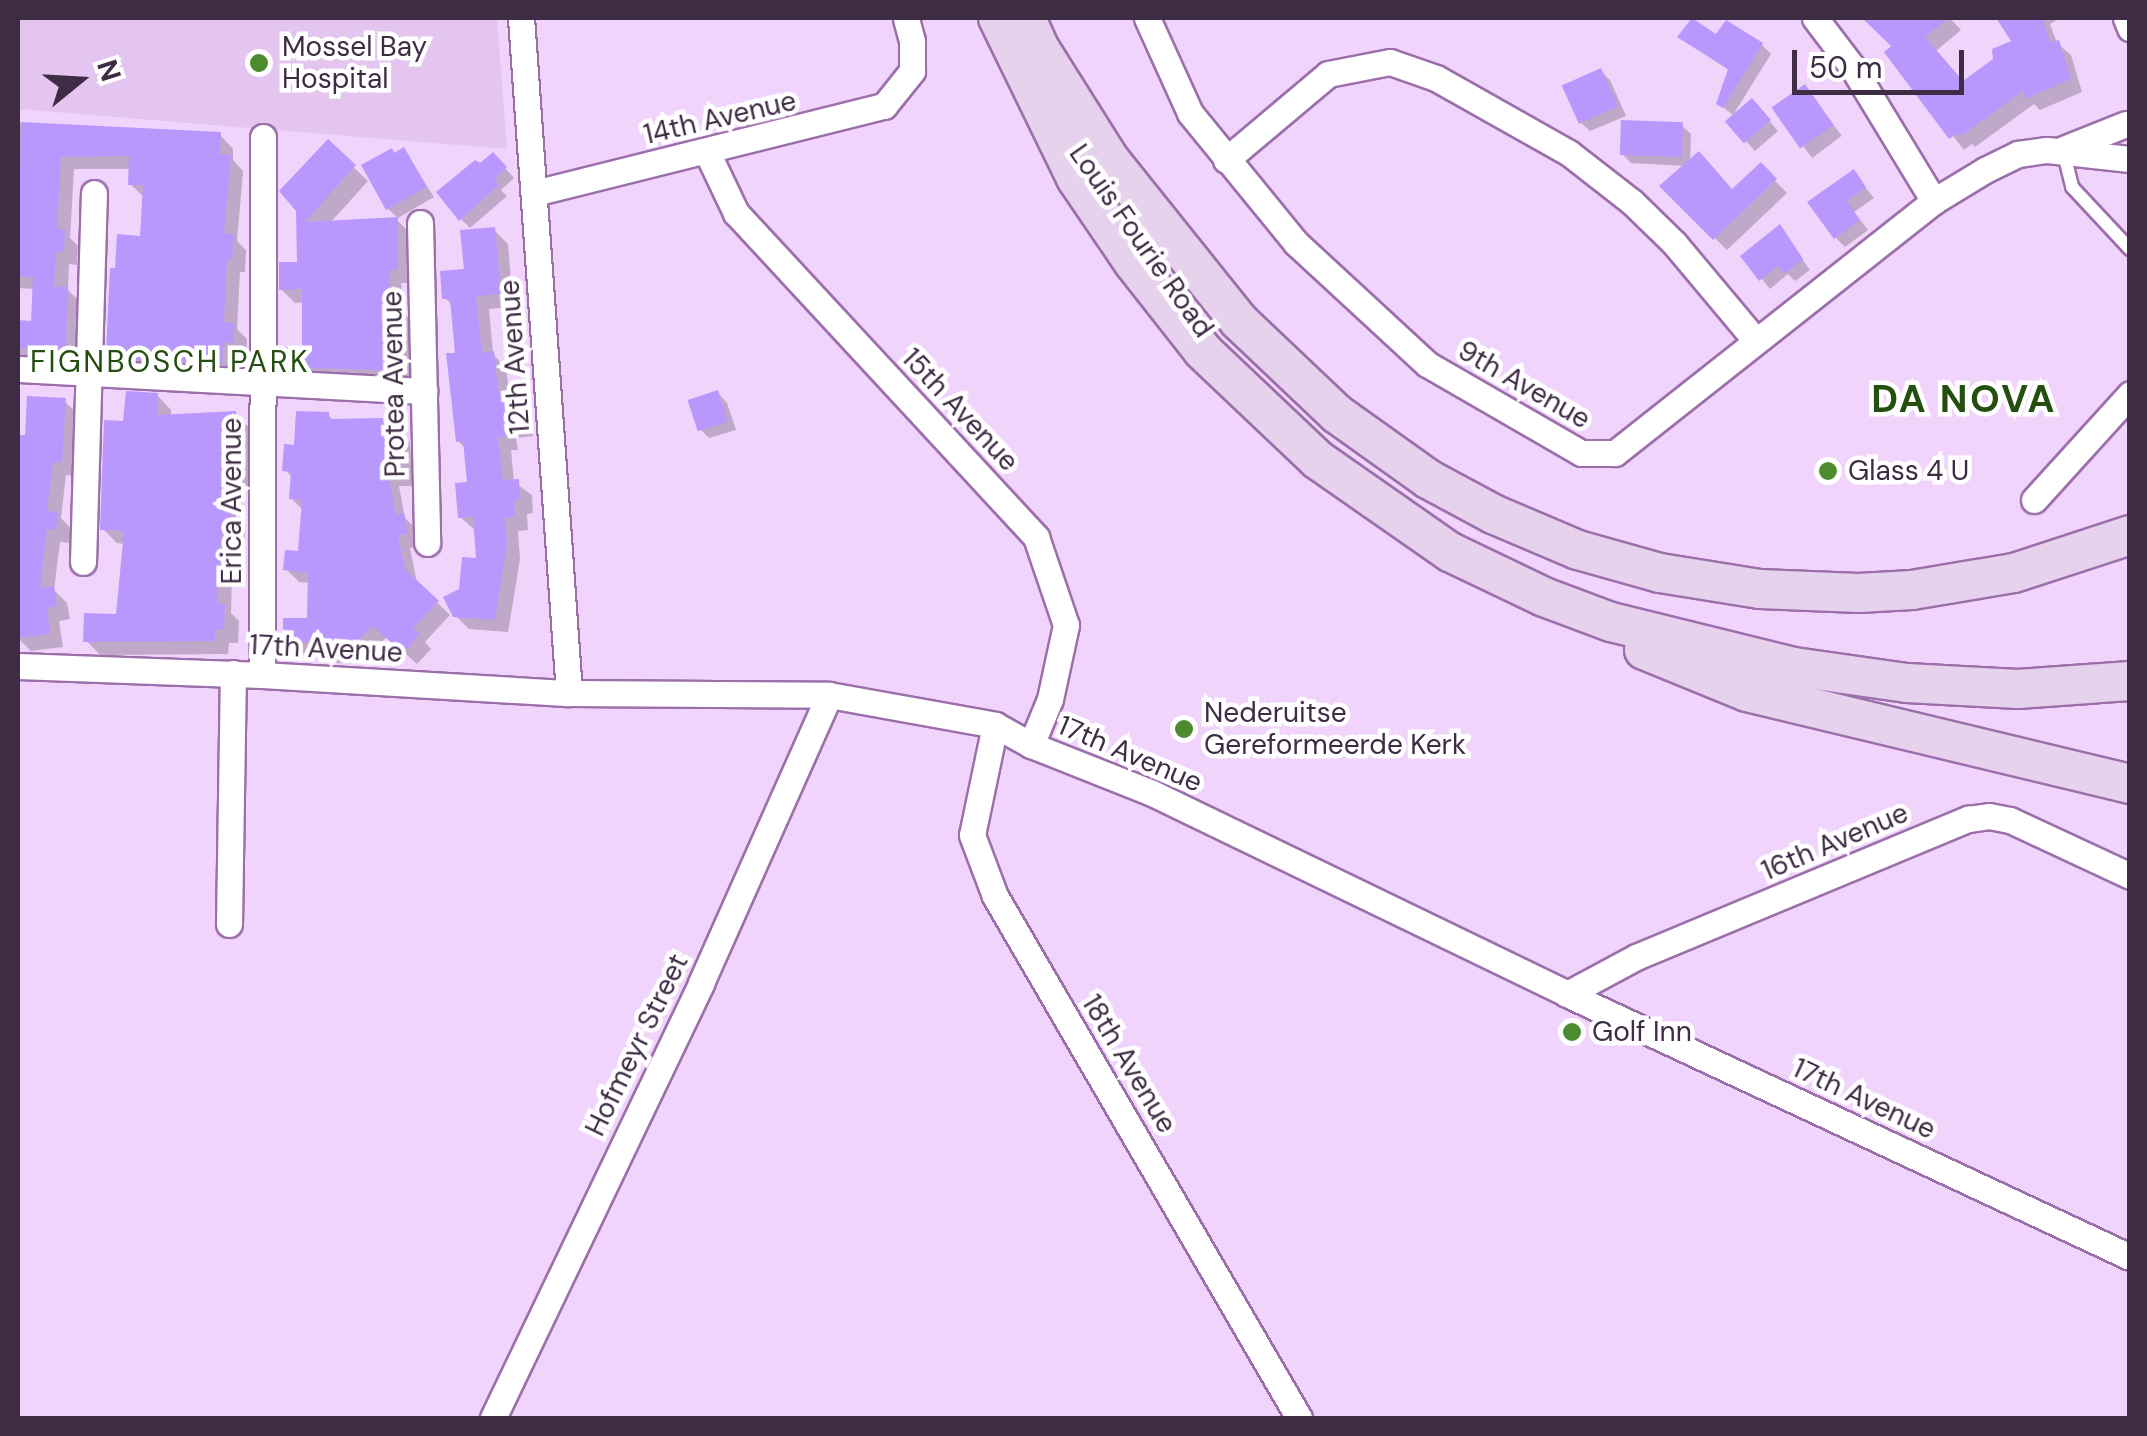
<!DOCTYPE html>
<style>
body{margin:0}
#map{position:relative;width:2147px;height:1436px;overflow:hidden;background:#f0d4fb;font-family:"DM Sans",sans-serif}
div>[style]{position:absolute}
.built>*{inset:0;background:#e4c5ef}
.shadow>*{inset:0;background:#0003;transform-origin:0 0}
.building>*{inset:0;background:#b898fd;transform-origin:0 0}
.roads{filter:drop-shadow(2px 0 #9c6fab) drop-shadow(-2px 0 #9c6fab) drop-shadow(0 2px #9c6fab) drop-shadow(0 -2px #9c6fab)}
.service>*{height:12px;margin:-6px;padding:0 6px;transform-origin:6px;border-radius:6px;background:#fff}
.minor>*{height:25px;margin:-12.5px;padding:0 12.5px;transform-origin:12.5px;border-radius:12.5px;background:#fff}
.secondary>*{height:38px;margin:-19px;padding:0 19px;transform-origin:19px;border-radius:19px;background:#e6d2ec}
.dots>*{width:28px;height:28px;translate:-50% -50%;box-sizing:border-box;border:5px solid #fff;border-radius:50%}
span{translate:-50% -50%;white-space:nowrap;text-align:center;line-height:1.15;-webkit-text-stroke:9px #fff;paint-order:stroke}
.poi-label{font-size:28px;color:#3e2b44}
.left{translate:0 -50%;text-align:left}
.street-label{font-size:28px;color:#3e2b44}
.neighbourhood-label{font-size:30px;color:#254e11;letter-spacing:2.5px}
.district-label{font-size:38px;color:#254e11;font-weight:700;letter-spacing:2.5px}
.frame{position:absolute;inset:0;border:20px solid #3e2b44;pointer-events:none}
.north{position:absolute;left:30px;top:30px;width:100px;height:100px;-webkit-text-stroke:8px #fff;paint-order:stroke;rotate:72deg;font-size:28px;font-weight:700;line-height:40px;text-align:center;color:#3e2b44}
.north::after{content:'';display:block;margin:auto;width:35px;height:45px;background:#3e2b44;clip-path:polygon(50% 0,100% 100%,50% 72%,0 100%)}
.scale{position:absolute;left:1792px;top:50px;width:172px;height:45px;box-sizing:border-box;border:5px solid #3e2b44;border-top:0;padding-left:12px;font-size:30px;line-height:35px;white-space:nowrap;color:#3e2b44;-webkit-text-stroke:8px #fff;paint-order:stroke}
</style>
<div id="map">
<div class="built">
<div style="clip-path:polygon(18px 18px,497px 18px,507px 149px,18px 109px)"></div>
</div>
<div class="shadow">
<div style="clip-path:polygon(1865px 18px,1950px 18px,1961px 30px,1936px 51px,1964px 83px,2014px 42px,1999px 18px,2060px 18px,2050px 24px,2057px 43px,2071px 55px,2082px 92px,2040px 110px,2034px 104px,1975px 147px,1972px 144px,1964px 150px,1887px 53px,1894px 47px)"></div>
<div style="clip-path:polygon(1680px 37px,1762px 45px,1771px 54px,1733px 115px,1719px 104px,1730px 71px)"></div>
<div style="clip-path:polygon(1601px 71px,1610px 80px,1626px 116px,1590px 131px,1580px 122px)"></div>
<div style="left:1805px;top:87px;width:61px;height:37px;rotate:53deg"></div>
<div style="clip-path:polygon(1761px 111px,1778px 131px,1755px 151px,1746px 141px)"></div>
<div style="clip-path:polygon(18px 123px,83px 131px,220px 135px,233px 149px,233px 160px,243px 171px,237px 241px,246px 250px,245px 272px,240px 272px,237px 329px,247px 339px,246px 356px,236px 355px,234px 376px,122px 365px,108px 351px,117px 271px,142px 239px,145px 198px,130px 184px,131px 169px,74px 169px,70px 238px,78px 246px,77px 265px,69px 264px,68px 290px,81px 303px,79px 364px,18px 360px,18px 323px,34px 323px,35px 289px,18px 288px)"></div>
<div style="clip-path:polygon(1681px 125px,1691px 134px,1690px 162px,1733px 192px,1761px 166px,1787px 193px,1727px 250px,1662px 186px,1686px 166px,1631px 163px,1622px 154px)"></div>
<div style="clip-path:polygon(328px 143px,368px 181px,330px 223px,397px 220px,411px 234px,410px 283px,401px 283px,403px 312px,417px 327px,417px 384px,295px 380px,281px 366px,304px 350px,304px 302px,295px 303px,281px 289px,300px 265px,299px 210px)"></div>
<div style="clip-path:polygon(404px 150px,434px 197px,398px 218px,388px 209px,396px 155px)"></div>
<div style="clip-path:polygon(493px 155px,514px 178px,501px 190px,507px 196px,470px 228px,461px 219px,480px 166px)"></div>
<div style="clip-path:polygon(1853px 172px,1874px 198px,1854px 212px,1868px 230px,1845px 247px,1836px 238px)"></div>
<div style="clip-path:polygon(1780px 228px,1810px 270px,1795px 281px,1788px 274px,1770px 289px,1744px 257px)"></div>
<div style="clip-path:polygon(494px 230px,508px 244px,513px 307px,489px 309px,493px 354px,506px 368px,509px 392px,517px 392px,530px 405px,533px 436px,516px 438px,518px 450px,511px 450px,514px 482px,532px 495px,533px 513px,527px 514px,528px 530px,518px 531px,520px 559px,508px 632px,469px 629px,455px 615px,461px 591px,478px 561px,476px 531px,460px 517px,470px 485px,466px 449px,458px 441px,453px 306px,445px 298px)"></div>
<div style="clip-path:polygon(718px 393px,727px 403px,736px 430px,709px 438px,700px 429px)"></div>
<div style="clip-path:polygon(157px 395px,171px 410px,171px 417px,235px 414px,250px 428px,253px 487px,238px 487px,236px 518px,245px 528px,244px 548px,236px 548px,232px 576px,231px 613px,239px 621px,238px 643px,229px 643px,228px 654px,100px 655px,86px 640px,118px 617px,125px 544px,117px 543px,103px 529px,125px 423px)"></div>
<div style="clip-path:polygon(64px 401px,78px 414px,75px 476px,66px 475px,61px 518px,71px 528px,69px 543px,60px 542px,54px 590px,67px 603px,70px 619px,59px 621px,63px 647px,31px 651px,18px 638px,18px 437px,28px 438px)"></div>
<div style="clip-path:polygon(328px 415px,335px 422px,382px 420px,410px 442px,413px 486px,399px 486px,405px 518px,416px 529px,420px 546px,410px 548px,417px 583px,450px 615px,425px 642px,431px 649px,417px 664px,387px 637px,359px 664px,336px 663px,327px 654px,298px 653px,285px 640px,310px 620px,310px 583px,299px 582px,286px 569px,300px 554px,303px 510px,291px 498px,293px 478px,285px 470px,296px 447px)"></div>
</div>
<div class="building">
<div style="clip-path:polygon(1692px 18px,1716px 34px,1726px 20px,1763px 43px,1723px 108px,1716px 104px,1728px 69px,1677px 37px)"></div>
<div style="clip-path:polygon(1862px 18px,1949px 18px,1925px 37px,1963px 81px,1993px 59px,1992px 49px,2011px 41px,1996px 18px,2042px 18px,2050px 42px,2059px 40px,2071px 79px,2025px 99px,2023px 91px,1961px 136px,1958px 133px,1949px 139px,1884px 52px,1891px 46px)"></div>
<div style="left:1601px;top:68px;width:42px;height:43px;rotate:66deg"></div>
<div style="left:1805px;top:84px;width:50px;height:41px;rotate:55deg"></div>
<div style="left:1752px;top:98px;width:29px;height:36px;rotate:49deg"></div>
<div style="left:1621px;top:120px;width:62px;height:35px;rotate:2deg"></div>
<div style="clip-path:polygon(21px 122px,221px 132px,220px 154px,231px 155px,224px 233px,234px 234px,232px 259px,227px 259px,224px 322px,234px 323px,233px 343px,223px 343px,222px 364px,127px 359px,128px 353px,106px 352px,110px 268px,115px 268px,117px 234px,140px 236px,143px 185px,128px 185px,129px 156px,61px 157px,57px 229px,65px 230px,64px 252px,56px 252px,54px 287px,68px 287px,66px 351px,18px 348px,18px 320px,31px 321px,33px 277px,18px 276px)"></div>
<div style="clip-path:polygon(328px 139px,356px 165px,305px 222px,398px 217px,398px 270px,389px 270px,391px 310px,404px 310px,404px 371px,279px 367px,279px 347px,302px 348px,302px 289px,279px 290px,279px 262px,297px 262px,296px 211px,279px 191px)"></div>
<div style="clip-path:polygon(404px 147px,427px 187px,386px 210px,361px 165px,392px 148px,394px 153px)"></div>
<div style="clip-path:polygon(1699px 151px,1732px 189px,1761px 162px,1777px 179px,1713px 240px,1659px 186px)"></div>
<div style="clip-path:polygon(493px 152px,507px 167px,494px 179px,499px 185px,459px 221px,436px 192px,475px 160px,480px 163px)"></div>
<div style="clip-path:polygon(1854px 169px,1866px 187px,1847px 201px,1860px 220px,1834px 239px,1807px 202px)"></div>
<div style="clip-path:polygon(1780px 224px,1803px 259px,1784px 274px,1778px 266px,1759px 281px,1740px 256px)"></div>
<div style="clip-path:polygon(495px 227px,501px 294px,476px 296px,482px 353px,494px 351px,498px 391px,518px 389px,521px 423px,504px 425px,505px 437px,498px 437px,503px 480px,519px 479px,520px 500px,514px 501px,515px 517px,505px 518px,507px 544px,495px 620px,453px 617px,443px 597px,459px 589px,462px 557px,476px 558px,473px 517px,458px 518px,455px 483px,467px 482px,463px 441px,456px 442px,446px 353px,455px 353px,450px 299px,442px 299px,440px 271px,464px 269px,460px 230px)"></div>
<div style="left:718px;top:390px;width:33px;height:32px;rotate:72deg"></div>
<div style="clip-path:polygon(126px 391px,158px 393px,157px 415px,236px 411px,240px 473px,224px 473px,221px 510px,232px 511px,230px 535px,222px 534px,219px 560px,217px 604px,225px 604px,224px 630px,215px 629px,215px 641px,83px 642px,84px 613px,116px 614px,124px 531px,100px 530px,104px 420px,123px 421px)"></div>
<div style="clip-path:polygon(27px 396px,66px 398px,62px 463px,53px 462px,47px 511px,58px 512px,56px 530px,47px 529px,40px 588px,54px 586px,57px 606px,47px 608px,50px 634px,18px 638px,18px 435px,25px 435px)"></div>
<div style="clip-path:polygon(296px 411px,329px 412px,329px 419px,383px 418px,383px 427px,398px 427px,401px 474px,388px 474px,396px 515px,404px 513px,408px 534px,398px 535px,405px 569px,439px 601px,413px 628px,420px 634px,403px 653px,373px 626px,346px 652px,321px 651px,321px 642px,283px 642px,283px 618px,307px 618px,308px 573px,283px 570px,285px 550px,298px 551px,302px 500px,289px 499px,291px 472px,282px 471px,284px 444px,294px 445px)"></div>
</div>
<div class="roads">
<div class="service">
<div style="left:2063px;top:150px;width:38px;rotate:76deg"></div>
<div style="left:2072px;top:187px;width:85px;rotate:46.9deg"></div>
</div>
<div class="minor">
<div style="left:521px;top:18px;width:677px;rotate:85.93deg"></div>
<div style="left:1147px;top:18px;width:104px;rotate:65.6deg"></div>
<div style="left:1190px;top:113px;width:168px;rotate:50.8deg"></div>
<div style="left:1296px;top:243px;width:178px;rotate:42.7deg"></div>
<div style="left:1427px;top:364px;width:178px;rotate:30deg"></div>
<div style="left:1581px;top:453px;width:34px"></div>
<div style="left:1615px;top:453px;width:407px;rotate:-38.3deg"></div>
<div style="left:1934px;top:201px;width:60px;rotate:-31.3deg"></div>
<div style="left:1985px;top:170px;width:37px;rotate:-26deg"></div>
<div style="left:2018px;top:154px;width:29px;rotate:-8deg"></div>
<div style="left:2047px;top:150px;width:83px;rotate:6.2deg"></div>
<div style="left:1815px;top:18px;width:63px;rotate:52.8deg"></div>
<div style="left:1853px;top:68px;width:156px;rotate:58.7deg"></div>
<div style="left:2126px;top:18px;width:11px;rotate:68deg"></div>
<div style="left:2063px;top:149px;width:68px;rotate:-21.6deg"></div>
<div style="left:707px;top:152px;width:68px;rotate:64.6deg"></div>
<div style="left:736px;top:213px;width:442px;rotate:47.2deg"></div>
<div style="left:1036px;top:537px;width:93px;rotate:71.2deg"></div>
<div style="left:1066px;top:625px;width:76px;rotate:102.2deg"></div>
<div style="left:1050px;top:699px;width:50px;rotate:112.4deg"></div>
<div style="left:1226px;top:160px;width:133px;rotate:-40.1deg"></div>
<div style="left:1328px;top:74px;width:63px;rotate:-11deg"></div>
<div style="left:1390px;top:62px;width:49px;rotate:19.2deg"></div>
<div style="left:1436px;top:78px;width:153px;rotate:29.4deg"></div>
<div style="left:1569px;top:153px;width:80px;rotate:37.9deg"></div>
<div style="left:1632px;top:202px;width:60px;rotate:44.3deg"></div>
<div style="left:1675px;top:244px;width:126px;rotate:50.1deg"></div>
<div style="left:534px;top:193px;width:361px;rotate:-14deg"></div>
<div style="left:884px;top:106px;width:45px;rotate:-51.3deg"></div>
<div style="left:912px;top:71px;width:30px;rotate:-90deg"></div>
<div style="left:912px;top:41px;width:24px;rotate:-105deg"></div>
<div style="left:420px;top:223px;width:320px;rotate:88.7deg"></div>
<div style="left:18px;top:369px;width:407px;rotate:3.1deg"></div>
<div style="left:2034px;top:500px;width:143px;rotate:-47.8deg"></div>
<div style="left:83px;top:562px;width:369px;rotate:-88.3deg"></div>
<div style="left:18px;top:666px;width:244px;rotate:2.1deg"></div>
<div style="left:262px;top:675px;width:308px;rotate:3.4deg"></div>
<div style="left:569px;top:693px;width:260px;rotate:0.4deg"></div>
<div style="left:829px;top:695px;width:169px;rotate:10.2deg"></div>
<div style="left:995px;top:725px;width:41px;rotate:29.1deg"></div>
<div style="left:1031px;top:745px;width:130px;rotate:21.6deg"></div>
<div style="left:1152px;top:793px;width:461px;rotate:25.8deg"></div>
<div style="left:1567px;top:994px;width:621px;rotate:25.04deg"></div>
<div style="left:262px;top:675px;width:538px;rotate:-89.89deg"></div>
<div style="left:995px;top:725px;width:112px;rotate:101.8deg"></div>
<div style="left:972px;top:835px;width:65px;rotate:69.3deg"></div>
<div style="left:995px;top:896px;width:604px;rotate:59.78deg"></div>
<div style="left:229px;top:924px;width:251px;rotate:-89.1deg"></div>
<div style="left:1567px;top:994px;width:78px;rotate:-28.2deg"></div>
<div style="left:1636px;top:957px;width:360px;rotate:-22.6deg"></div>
<div style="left:1968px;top:819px;width:21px;rotate:-8deg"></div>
<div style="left:1989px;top:816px;width:21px;rotate:11deg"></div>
<div style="left:2010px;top:820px;width:132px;rotate:25deg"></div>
<div style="left:493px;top:1418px;width:482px;rotate:-64.4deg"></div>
<div style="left:701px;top:983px;width:315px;rotate:-66deg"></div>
</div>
<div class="secondary">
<div style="left:998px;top:18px;width:178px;rotate:64deg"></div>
<div style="left:1076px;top:178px;width:102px;rotate:55.8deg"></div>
<div style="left:1133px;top:262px;width:113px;rotate:51.8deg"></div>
<div style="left:1203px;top:351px;width:158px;rotate:43.5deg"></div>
<div style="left:1318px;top:460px;width:161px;rotate:34.9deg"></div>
<div style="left:1450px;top:552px;width:104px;rotate:25.6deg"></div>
<div style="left:1544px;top:597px;width:72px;rotate:20.5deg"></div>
<div style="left:1611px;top:622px;width:188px;rotate:13.8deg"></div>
<div style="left:1794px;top:667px;width:114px;rotate:8.1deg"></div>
<div style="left:1907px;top:683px;width:111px;rotate:3.1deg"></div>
<div style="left:2018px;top:689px;width:112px;rotate:-4.1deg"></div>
<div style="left:1026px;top:18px;width:34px;rotate:66deg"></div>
<div style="left:1040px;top:49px;width:131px;rotate:57.8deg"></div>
<div style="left:1110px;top:160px;width:206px;rotate:51.3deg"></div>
<div style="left:1239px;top:321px;width:135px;rotate:43.5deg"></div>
<div style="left:1337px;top:414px;width:112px;rotate:35.5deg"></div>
<div style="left:1428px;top:479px;width:74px;rotate:28.3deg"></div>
<div style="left:1493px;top:514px;width:92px;rotate:23deg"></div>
<div style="left:1578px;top:550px;width:85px;rotate:15.7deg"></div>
<div style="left:1660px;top:573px;width:101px;rotate:9.1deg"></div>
<div style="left:1760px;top:589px;width:99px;rotate:2.3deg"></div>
<div style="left:1859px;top:593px;width:53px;rotate:-3.2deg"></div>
<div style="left:1912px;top:590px;width:103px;rotate:-9.5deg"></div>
<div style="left:2014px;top:573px;width:122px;rotate:-18.1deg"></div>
<div style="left:1644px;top:650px;width:111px;rotate:22.2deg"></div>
<div style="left:1747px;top:692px;width:394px;rotate:13.5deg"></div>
</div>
</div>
<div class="dots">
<div style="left:259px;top:63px;background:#4c8c2e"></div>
<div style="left:1828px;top:471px;background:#4c8c2e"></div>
<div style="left:1184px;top:729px;background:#4c8c2e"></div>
<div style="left:1572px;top:1032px;background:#4c8c2e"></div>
</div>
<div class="poi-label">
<span class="left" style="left:282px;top:63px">Mossel Bay<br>Hospital</span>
<span class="left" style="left:1848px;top:471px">Glass 4 U</span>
<span class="left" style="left:1204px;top:729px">Nederuitse<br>Gereformeerde Kerk</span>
<span class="left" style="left:1592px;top:1032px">Golf Inn</span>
</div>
<div class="street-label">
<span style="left:720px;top:118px;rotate:-13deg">14th Avenue</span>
<span style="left:1141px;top:241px;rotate:55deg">Louis Fourie Road</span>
<span style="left:515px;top:357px;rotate:-94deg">12th Avenue</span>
<span style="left:394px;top:384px;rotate:-91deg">Protea Avenue</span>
<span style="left:1524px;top:385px;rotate:30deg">9th Avenue</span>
<span style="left:960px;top:410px;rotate:47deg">15th Avenue</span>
<span style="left:232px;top:501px;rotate:-90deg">Erica Avenue</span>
<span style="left:326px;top:649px;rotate:3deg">17th Avenue</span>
<span style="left:1130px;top:754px;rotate:23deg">17th Avenue</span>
<span style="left:1835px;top:842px;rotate:-23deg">16th Avenue</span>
<span style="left:637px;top:1045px;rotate:-64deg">Hofmeyr Street</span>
<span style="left:1129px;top:1064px;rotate:59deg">18th Avenue</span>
<span style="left:1864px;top:1099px;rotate:25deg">17th Avenue</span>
</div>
<div class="neighbourhood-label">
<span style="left:170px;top:362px">FIGNBOSCH PARK</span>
</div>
<div class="district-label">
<span style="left:1964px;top:400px">DA NOVA</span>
</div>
<div class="frame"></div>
<div class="north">N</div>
<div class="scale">50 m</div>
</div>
